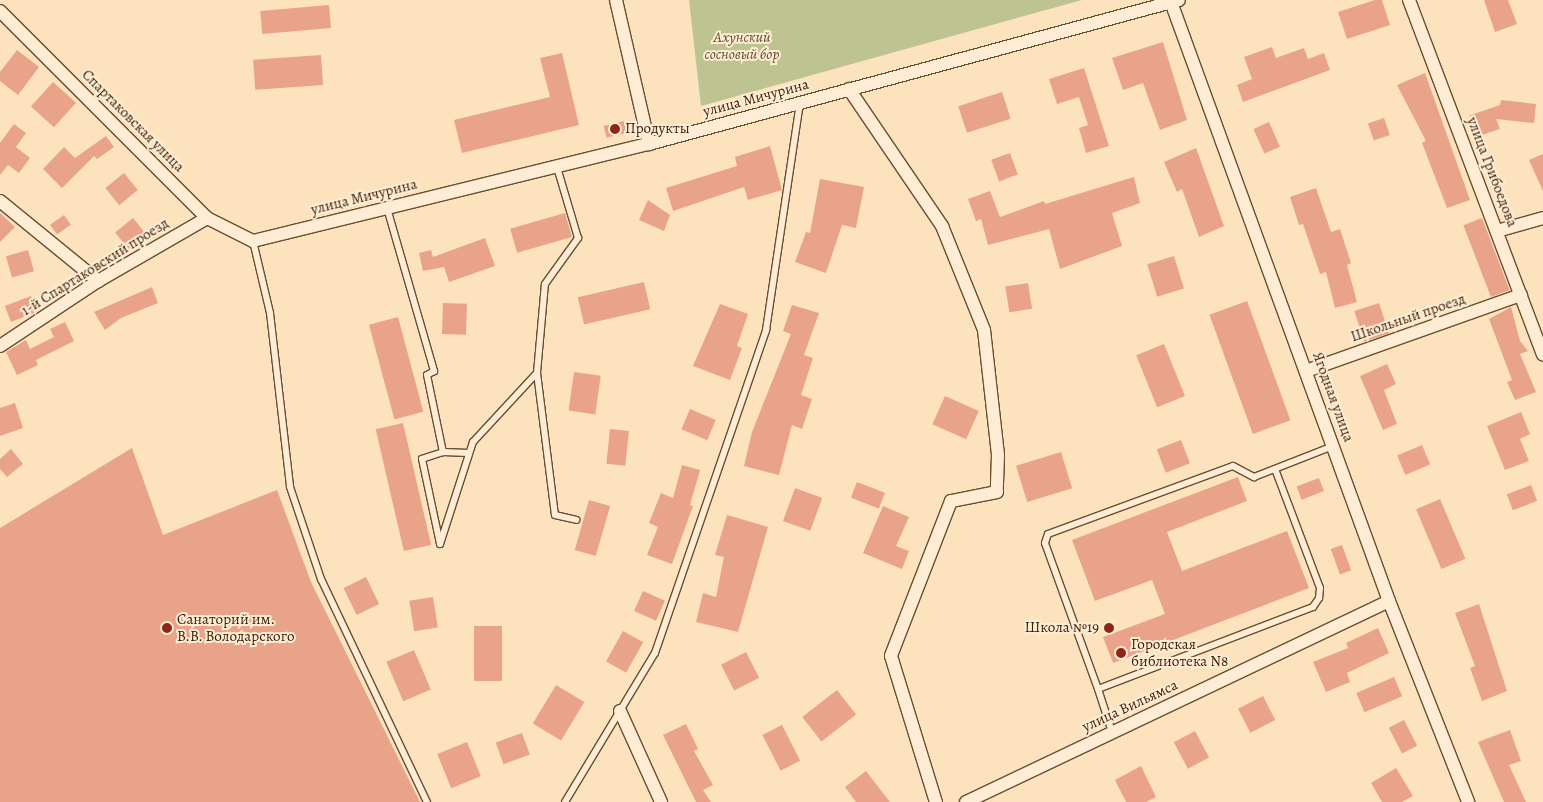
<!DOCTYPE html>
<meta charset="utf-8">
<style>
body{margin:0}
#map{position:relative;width:1543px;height:802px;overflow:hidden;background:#fde2be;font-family:Alegreya,serif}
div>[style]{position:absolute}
.green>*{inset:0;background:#bec392}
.building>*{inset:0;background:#e9a389;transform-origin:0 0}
.roads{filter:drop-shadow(1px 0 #694e31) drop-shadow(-1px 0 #694e31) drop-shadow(0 1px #694e31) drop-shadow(0 -1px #694e31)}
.lane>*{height:6px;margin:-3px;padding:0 3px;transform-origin:3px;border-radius:3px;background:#feecd5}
.street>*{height:12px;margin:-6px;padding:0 6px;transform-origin:6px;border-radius:6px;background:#feecd5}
.dots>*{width:14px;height:14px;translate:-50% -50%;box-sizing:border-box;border:2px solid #feecd5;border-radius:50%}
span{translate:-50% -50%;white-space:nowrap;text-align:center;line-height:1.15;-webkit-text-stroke:4px #feecd5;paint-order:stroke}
.park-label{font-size:15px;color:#604e2d;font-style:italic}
.street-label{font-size:15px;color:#381c02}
.poi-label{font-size:15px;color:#381c02}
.left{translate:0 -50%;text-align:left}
.right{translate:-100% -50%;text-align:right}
</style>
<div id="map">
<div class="green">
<div style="clip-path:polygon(689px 0,1082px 0,701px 106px)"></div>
</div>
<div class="building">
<div style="clip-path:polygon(1375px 0,1382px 0,1390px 25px,1347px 39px,1338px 12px)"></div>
<div style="clip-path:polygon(1484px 0,1508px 0,1517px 24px,1495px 32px)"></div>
<div style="left:329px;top:5px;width:23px;height:69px;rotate:85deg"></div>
<div style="clip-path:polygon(1163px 42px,1187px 120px,1160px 130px,1143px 83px,1123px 90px,1112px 58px)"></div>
<div style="clip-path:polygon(1272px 47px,1276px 58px,1304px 48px,1308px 59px,1324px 53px,1330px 70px,1243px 102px,1237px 85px,1252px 79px,1244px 57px)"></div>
<div style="clip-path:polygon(17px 50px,39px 67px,18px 95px,0 81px,0 72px)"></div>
<div style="clip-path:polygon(562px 53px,579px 125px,462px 153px,454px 120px,550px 97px,540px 58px)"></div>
<div style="left:321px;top:55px;width:30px;height:68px;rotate:86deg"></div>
<div style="clip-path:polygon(1084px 68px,1109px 146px,1086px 153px,1079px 128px,1088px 125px,1079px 97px,1057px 104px,1049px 79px)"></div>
<div style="clip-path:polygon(1425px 73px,1470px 200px,1447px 208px,1422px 143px,1426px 141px,1397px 85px)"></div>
<div style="left:53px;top:82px;width:31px;height:33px;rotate:42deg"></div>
<div style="left:1002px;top:92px;width:28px;height:46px;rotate:72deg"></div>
<div style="clip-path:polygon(1501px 100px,1536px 104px,1534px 123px,1496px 119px,1500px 129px,1479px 136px,1473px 116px,1468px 116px,1500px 105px)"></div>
<div style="left:1384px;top:118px;width:18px;height:17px;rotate:71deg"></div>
<div style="left:624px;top:121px;width:12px;height:21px;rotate:76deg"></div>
<div style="left:1269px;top:122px;width:27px;height:17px;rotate:66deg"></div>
<div style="clip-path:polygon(14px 124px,26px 133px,16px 147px,30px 158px,19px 173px,8px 165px,0 175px,0 143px)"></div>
<div style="clip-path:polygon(106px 136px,114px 147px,97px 159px,94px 156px,62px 188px,43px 169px,64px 147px,75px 158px)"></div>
<div style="clip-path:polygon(770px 146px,782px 190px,748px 200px,744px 187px,673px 211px,666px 188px,737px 166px,735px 157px)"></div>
<div style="clip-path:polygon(1196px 148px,1224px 226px,1199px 237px,1182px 189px,1177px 192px,1164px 162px)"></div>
<div style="left:1010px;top:153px;width:23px;height:20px;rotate:70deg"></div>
<div style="clip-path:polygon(1543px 154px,1543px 191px,1529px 160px)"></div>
<div style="left:124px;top:173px;width:22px;height:24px;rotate:51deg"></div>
<div style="clip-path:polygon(1134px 177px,1140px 203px,1112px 213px,1122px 246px,1060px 269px,1049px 229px,988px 245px,981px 219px,976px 221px,968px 199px,990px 191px,1000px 217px,1044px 201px,1045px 204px)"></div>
<div style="clip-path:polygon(820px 179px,864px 187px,856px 228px,842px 225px,826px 273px,795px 262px,806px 232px,810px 233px)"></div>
<div style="clip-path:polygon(1316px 188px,1331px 232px,1340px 229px,1351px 263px,1347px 265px,1357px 302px,1335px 308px,1326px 272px,1320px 274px,1303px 224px,1299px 225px,1290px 197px)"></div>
<div style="clip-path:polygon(648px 200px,670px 215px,664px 231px,639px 220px)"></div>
<div style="clip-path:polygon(0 213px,15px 227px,0 242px)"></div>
<div style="left:565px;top:213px;width:25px;height:57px;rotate:74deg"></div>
<div style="left:64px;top:215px;width:12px;height:17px;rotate:55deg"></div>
<div style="left:133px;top:218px;width:22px;height:23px;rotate:51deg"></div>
<div style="left:1482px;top:218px;width:77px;height:20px;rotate:69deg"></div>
<div style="clip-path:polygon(485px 238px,495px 266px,449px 282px,444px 267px,423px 271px,419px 253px,431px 250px,433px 257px)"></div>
<div style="left:28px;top:250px;width:22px;height:23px;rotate:74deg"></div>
<div style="left:1174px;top:256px;width:34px;height:28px;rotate:73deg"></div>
<div style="left:644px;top:282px;width:28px;height:68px;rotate:77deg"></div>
<div style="left:1028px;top:283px;width:26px;height:23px;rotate:81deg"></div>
<div style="clip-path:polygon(152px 287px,158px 303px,121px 318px,105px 330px,94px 312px)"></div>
<div style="left:31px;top:296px;width:17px;height:28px;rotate:69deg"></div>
<div style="left:1247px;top:301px;width:127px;height:40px;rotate:70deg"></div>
<div style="left:443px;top:303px;width:24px;height:31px;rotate:2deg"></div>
<div style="left:1379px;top:303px;width:32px;height:26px;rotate:72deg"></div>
<div style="clip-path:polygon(720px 304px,748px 314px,737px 346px,742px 348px,730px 380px,693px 366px)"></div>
<div style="clip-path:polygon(792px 305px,819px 313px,804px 355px,813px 358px,801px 395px,812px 399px,802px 429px,792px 425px,779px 475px,744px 466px,752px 432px,791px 334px,783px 331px)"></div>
<div style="clip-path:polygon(1511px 307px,1520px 341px,1528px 351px,1520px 354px,1536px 392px,1515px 400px,1507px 382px,1512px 380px,1489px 319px)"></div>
<div style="left:398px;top:317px;width:98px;height:30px;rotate:75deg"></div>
<div style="clip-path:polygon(65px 322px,74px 341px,36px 360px,38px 365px,17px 375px,6px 352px,26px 340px,30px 349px,54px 337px,50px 329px)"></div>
<div style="left:1164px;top:344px;width:56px;height:30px;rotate:68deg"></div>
<div style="clip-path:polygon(1387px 364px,1396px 384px,1384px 390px,1397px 424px,1383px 430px,1360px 376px)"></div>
<div style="left:574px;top:372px;width:27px;height:39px;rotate:8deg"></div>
<div style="left:945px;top:396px;width:37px;height:31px;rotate:24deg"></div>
<div style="clip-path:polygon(15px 403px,23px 428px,0 436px,0 408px)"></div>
<div style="left:690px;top:409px;width:28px;height:22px;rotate:23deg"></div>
<div style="clip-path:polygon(1521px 412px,1530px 434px,1520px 439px,1529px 461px,1505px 470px,1487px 426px)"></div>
<div style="left:403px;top:423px;width:125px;height:28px;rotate:77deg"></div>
<div style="left:610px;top:429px;width:19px;height:35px;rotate:6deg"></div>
<div style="left:1181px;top:440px;width:25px;height:26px;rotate:69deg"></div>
<div style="left:1422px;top:445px;width:21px;height:27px;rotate:67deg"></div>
<div style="clip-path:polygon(132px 448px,163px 535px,277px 490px,311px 582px,420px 802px,0 802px,0 528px)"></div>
<div style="clip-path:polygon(11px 449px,23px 464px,7px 477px,0 469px,0 459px)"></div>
<div style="left:1061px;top:452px;width:38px;height:47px;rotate:73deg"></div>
<div style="clip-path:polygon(682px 465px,700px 470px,690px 505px,693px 506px,672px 564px,647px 555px,658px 527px,649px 523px,661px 493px,673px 498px)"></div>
<div style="clip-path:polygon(1238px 477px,1247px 501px,1167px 532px,1182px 571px,1287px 531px,1309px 588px,1113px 663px,1103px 637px,1165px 614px,1152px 580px,1095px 601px,1072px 540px)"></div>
<div style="left:1319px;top:478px;width:14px;height:24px;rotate:69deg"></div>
<div style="left:857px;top:482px;width:30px;height:17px;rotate:21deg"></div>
<div style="left:1531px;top:485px;width:17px;height:26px;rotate:69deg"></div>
<div style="left:795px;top:488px;width:29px;height:35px;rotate:20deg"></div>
<div style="left:1440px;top:499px;width:65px;height:26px;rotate:67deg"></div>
<div style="left:589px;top:500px;width:22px;height:52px;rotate:16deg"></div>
<div style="clip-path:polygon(883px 506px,909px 517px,896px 546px,909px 551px,902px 569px,863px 553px)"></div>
<div style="clip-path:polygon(727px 515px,768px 527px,738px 632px,696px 622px,703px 593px,716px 597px,724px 557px,715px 555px)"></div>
<div style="left:1342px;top:545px;width:27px;height:12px;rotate:70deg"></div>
<div style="left:366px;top:577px;width:30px;height:25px;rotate:64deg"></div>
<div style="left:643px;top:591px;width:24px;height:22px;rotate:24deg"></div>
<div style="left:433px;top:597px;width:31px;height:24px;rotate:81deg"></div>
<div style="clip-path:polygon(1479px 604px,1507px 691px,1482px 701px,1470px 668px,1475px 666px,1455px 613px)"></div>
<div style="left:502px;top:626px;width:55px;height:28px;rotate:90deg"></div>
<div style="clip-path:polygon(1378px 628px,1389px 653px,1347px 673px,1350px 682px,1326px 692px,1313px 662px,1348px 648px,1346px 643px)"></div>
<div style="left:623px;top:631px;width:23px;height:35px;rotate:29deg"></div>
<div style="left:414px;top:650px;width:43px;height:30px;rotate:67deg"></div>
<div style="left:746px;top:652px;width:29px;height:28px;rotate:63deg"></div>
<div style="left:1394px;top:677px;width:21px;height:41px;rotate:67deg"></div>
<div style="left:556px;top:685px;width:33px;height:45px;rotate:31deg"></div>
<div style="left:837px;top:690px;width:31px;height:44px;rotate:52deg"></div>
<div style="left:1263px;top:696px;width:27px;height:28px;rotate:63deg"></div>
<div style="left:1404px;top:720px;width:29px;height:17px;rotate:63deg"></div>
<div style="clip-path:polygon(686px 724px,698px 749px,694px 751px,713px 785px,703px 790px,711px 802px,696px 802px,663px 735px)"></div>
<div style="left:782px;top:725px;width:40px;height:22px;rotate:63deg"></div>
<div style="clip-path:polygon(1510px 730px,1521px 761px,1509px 765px,1526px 802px,1504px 802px,1478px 742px)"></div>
<div style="left:1195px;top:731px;width:30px;height:24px;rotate:62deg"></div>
<div style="left:522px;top:733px;width:23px;height:28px;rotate:70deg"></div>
<div style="left:467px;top:742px;width:37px;height:32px;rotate:68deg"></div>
<div style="clip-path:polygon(1141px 766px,1156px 797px,1146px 802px,1126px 802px,1115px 780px)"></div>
<div style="clip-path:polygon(1396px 768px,1413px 796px,1402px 802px,1382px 802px,1371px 783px)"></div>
<div style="clip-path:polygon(866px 771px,890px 802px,856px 802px,845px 787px)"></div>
</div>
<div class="roads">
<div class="lane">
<div style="left:387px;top:208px;width:170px;rotate:73.9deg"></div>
<div style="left:434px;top:371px;width:8px;rotate:150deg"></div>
<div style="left:427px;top:375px;width:79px;rotate:78.3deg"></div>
<div style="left:443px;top:452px;width:22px;rotate:162deg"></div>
<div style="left:422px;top:459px;width:87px;rotate:78deg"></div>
<div style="left:253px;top:241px;width:74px;rotate:76.7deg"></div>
<div style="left:270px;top:313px;width:175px;rotate:83.4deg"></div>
<div style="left:290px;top:487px;width:97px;rotate:71.4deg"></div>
<div style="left:321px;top:579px;width:247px;rotate:64.6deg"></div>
<div style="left:537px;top:373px;width:143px;rotate:82.8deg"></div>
<div style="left:555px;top:515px;width:22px;rotate:13deg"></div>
<div style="left:443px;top:452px;width:26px;rotate:2deg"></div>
<div style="left:440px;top:544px;width:107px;rotate:-72.1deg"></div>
<div style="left:473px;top:442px;width:94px;rotate:-47.2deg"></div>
<div style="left:537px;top:373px;width:89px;rotate:-84.9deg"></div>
<div style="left:545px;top:284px;width:57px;rotate:-54.3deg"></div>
<div style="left:578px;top:238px;width:74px;rotate:-106.5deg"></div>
<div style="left:1098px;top:689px;width:155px;rotate:-110deg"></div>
<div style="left:1045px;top:543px;width:9px;rotate:-72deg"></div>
<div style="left:1048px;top:534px;width:197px;rotate:-20.2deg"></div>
<div style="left:1233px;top:466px;width:24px;rotate:28deg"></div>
<div style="left:1254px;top:477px;width:85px;rotate:-21.4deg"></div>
<div style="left:1112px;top:732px;width:45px;rotate:-108deg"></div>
<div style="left:1098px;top:689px;width:230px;rotate:-20.9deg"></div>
<div style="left:1313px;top:607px;width:11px;rotate:-56deg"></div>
<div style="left:1319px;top:598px;width:10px;rotate:-84deg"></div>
<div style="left:1320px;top:588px;width:127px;rotate:-110.7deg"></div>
<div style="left:565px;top:802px;width:174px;rotate:-58.9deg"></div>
<div style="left:655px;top:653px;width:342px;rotate:-71deg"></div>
<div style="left:766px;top:330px;width:230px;rotate:-81.5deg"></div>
</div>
<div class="street">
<div style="left:616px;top:0;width:148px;rotate:77.1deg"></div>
<div style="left:1409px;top:0;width:379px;rotate:69.3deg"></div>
<div style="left:1171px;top:2px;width:637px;rotate:70deg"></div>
<div style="left:1389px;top:601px;width:216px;rotate:68.5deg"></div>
<div style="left:0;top:11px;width:293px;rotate:45deg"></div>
<div style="left:207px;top:218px;width:51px;rotate:26.6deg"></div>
<div style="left:253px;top:241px;width:408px;rotate:-13.8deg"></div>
<div style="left:649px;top:144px;width:549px;rotate:-15.2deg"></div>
<div style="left:849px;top:89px;width:166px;rotate:55.8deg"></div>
<div style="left:942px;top:226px;width:112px;rotate:68deg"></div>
<div style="left:984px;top:330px;width:126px;rotate:83.6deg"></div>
<div style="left:998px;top:455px;width:37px;rotate:92deg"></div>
<div style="left:997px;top:492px;width:47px;rotate:168.9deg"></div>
<div style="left:951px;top:501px;width:166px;rotate:111.2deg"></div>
<div style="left:891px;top:656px;width:153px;rotate:72.9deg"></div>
<div style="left:0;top:201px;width:127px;rotate:39.2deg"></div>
<div style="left:1497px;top:231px;width:48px;rotate:-15.8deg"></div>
<div style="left:0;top:346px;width:118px;rotate:-33.6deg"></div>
<div style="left:98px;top:281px;width:126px;rotate:-30deg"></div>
<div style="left:1306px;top:371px;width:228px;rotate:-19.5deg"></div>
<div style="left:620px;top:711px;width:100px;rotate:65.7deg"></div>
<div style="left:966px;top:802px;width:468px;rotate:-25.4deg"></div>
</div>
</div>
<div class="dots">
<div style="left:615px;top:129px;background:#8f2418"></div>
<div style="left:167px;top:628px;background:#8f2418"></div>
<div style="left:1109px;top:628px;background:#8f2418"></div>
<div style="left:1121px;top:653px;background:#8f2418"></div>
</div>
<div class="park-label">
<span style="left:742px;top:46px">Ахунский<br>сосновый бор</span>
</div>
<div class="street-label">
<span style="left:756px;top:98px;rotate:-15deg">улица Мичурина</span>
<span style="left:133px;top:121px;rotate:45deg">Спартаковская улица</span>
<span style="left:1492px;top:172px;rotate:69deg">улица Грибоедова</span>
<span style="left:364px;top:197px;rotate:-14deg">улица Мичурина</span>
<span style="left:95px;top:267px;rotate:-32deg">1-й Спартаковский проезд</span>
<span style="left:1408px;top:318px;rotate:-19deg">Школьный проезд</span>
<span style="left:1333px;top:397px;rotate:70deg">Ягодная улица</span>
<span style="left:1130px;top:706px;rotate:-25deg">улица Вильямса</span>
</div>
<div class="poi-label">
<span class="left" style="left:625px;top:129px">Продукты</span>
<span class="left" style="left:177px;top:628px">Санаторий им.<br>В.В. Володарского</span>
<span class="right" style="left:1099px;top:628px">Школа №19</span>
<span class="left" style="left:1131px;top:653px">Городская<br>библиотека N8</span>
</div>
</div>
